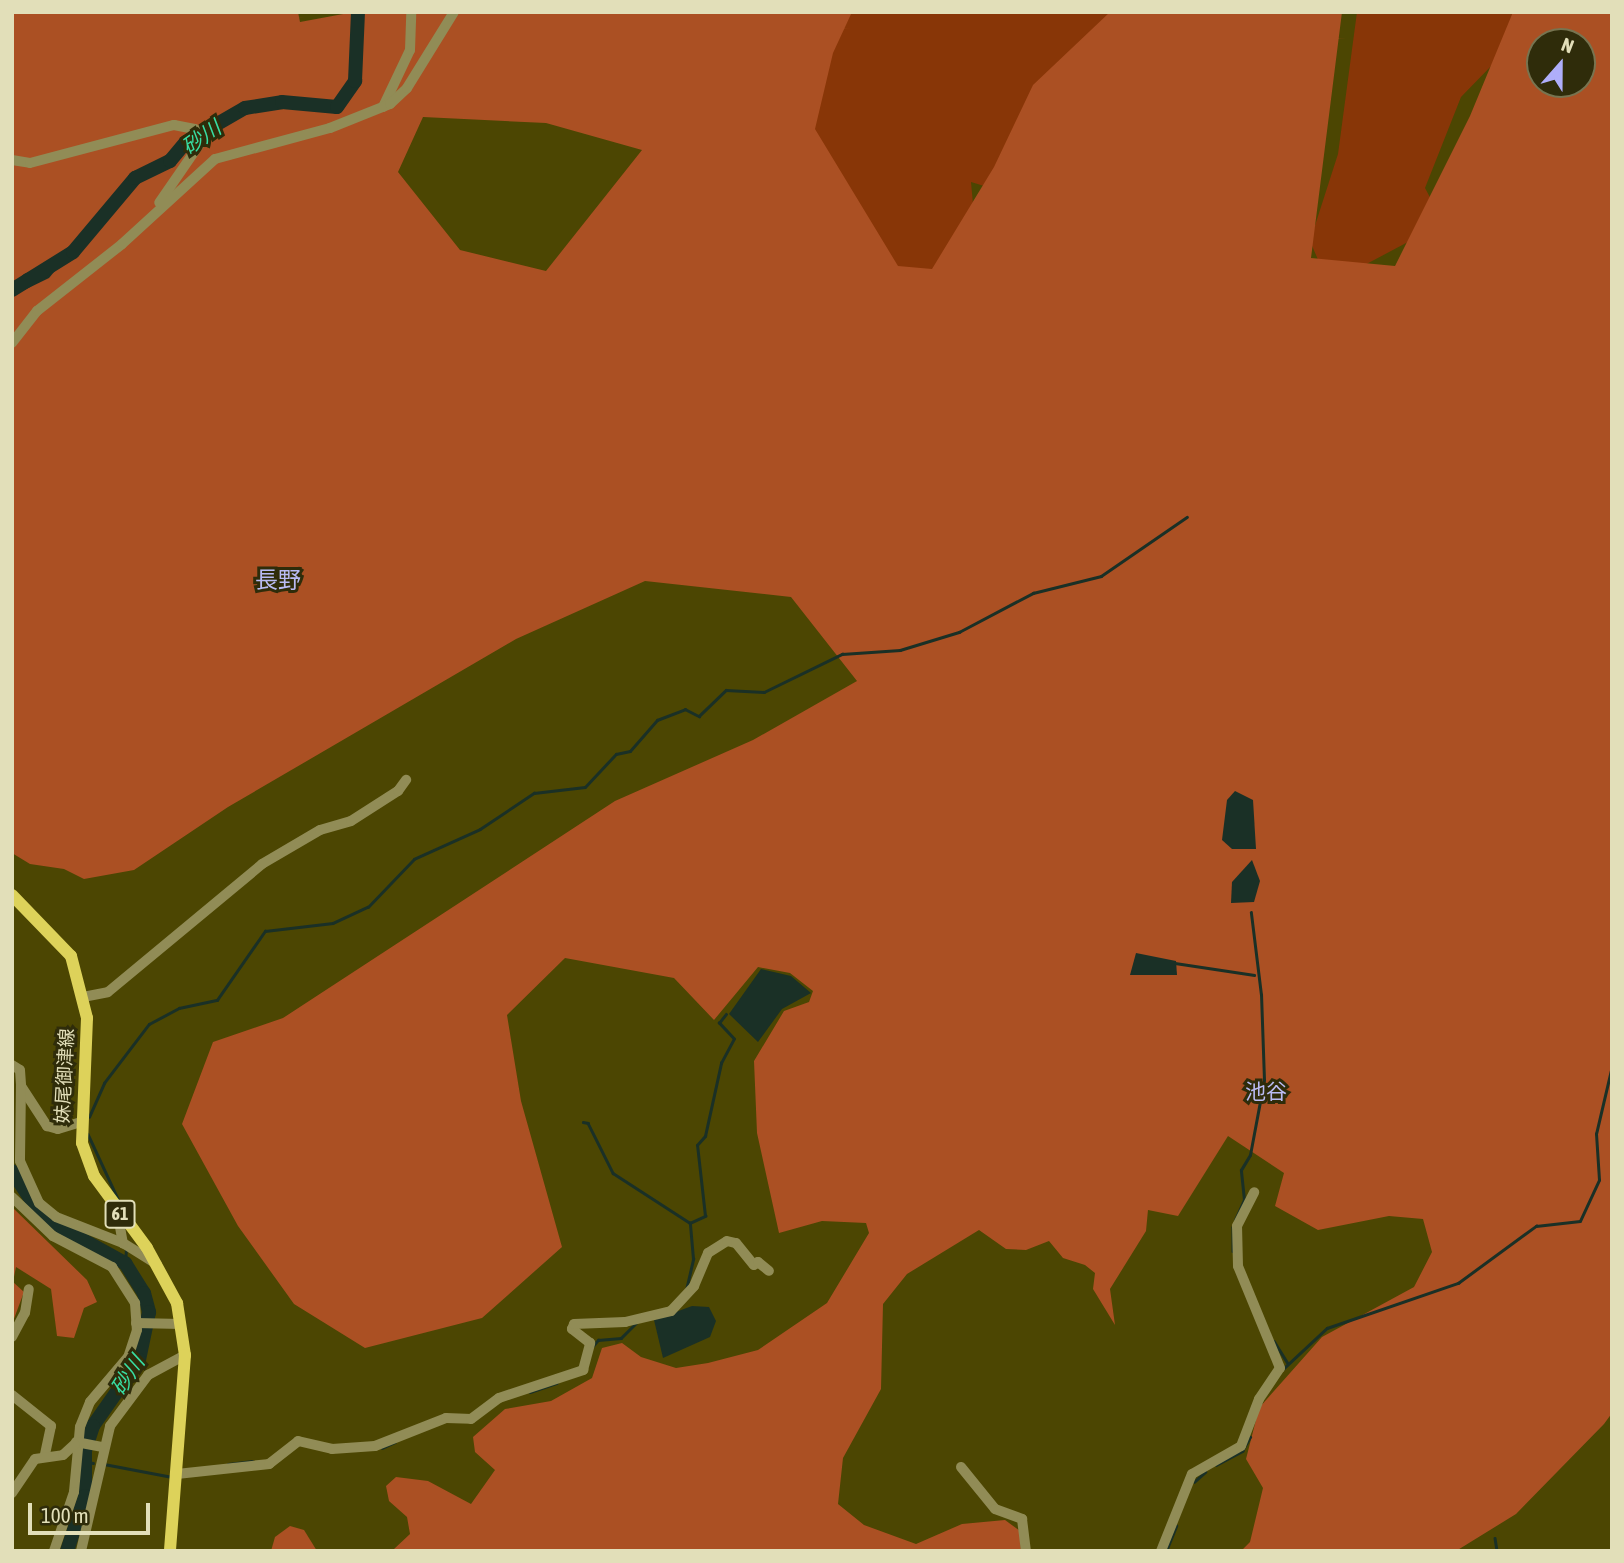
<!DOCTYPE html>
<meta charset="utf-8">
<style>
body{margin:0}
#map{position:relative;width:1624px;height:1563px;overflow:hidden;background:#4c4602;font-family:"Asap Condensed","Noto Sans JP",sans-serif}
div>[style]{position:absolute}
.green>*{inset:0;background:#883607}
.forest>*{inset:0;background:#ab5023}
.water>*{inset:0;background:#1a3026}
.stream>*{height:2.5px;margin:-1.25px;padding:0 1.25px;transform-origin:1.25px;border-radius:1.25px;background:#1a3026}
.river>*{height:14px;margin:-7px;padding:0 7px;transform-origin:7px;border-radius:7px;background:#1a3026}
.minor>*{height:10px;margin:-5px;padding:0 5px;transform-origin:5px;border-radius:5px;background:#918c56}
.major>*{height:12px;margin:-6px;padding:0 6px;transform-origin:6px;border-radius:6px;background:#ddd25a}
span{translate:-50% -50%;white-space:nowrap;text-align:center;line-height:1.15;-webkit-text-stroke:6px #2f2c0a;paint-order:stroke}
.shield-label span{padding:2px 5px;background:#2f2c0a;border:2px solid;border-radius:5px;-webkit-text-stroke-width:0}
.shield-label{font-size:18px;color:#e2dfb9;font-weight:700}
.street-label{font-size:19px;color:#e2dfb9}
.water-label{font-size:21px;color:#38dda3;font-style:italic}
.neighbourhood-label{font-size:21px;color:#babbf3}
.quarter-label{font-size:23px;color:#babbf3}
.frame{position:absolute;inset:0;border:14px solid #e2dfb9;pointer-events:none}
.north{position:absolute;left:1526px;top:28px;width:70px;height:70px;box-sizing:border-box;background:#2f2c0a;border:2px solid #777450;border-radius:50%;rotate:21deg;font-size:19px;font-weight:700;line-height:28px;text-align:center;color:#e2dfb9}
.north::after{content:'';display:block;margin:auto;width:24px;height:32px;background:#afaefa;clip-path:polygon(50% 0,100% 100%,50% 72%,0 100%)}
.scale{position:absolute;left:28px;top:1503px;width:122px;height:32px;box-sizing:border-box;border:4px solid #e2dfb9;border-top:0;padding-left:9px;font-size:21px;line-height:24px;white-space:nowrap;color:#e2dfb9;-webkit-text-stroke:5px #2f2c0a;paint-order:stroke}
</style>
<div id="map">
<div class="green">
<div style="clip-path:polygon(801px 12px,1131px 12px,994px 189px,971px 182px,974px 215px,927px 304px,788px 174px)"></div>
<div style="clip-path:polygon(1357px 12px,1523px 12px,1497px 60px,1461px 97px,1425px 188px,1432px 201px,1423px 234px,1359px 268px,1319px 262px,1310px 241px,1338px 154px)"></div>
</div>
<div class="forest">
<div style="clip-path:polygon(evenodd,12px 12px,298px 12px,300px 22px,354px 12px,852px 12px,833px 53px,815px 129px,898px 266px,932px 269px,994px 167px,1033px 85px,1110px 12px,1342px 12px,1311px 258px,1395px 266px,1470px 116px,1513px 12px,1612px 12px,1612px 1413px,1604px 1424px,1516px 1514px,1456px 1551px,1241px 1551px,1250px 1542px,1263px 1488px,1246px 1459px,1259px 1408px,1322px 1337px,1414px 1287px,1432px 1252px,1423px 1219px,1389px 1216px,1318px 1230px,1275px 1206px,1284px 1173px,1228px 1136px,1178px 1216px,1148px 1210px,1146px 1231px,1110px 1289px,1115px 1325px,1093px 1289px,1095px 1273px,1085px 1265px,1063px 1258px,1049px 1241px,1026px 1250px,1006px 1249px,979px 1230px,907px 1274px,883px 1304px,881px 1389px,843px 1458px,838px 1504px,864px 1525px,916px 1544px,962px 1524px,1005px 1520px,1020px 1531px,1021px 1551px,362px 1551px,394px 1549px,410px 1534px,407px 1517px,389px 1501px,386px 1486px,396px 1477px,428px 1481px,471px 1504px,495px 1470px,475px 1452px,473px 1437px,505px 1409px,551px 1401px,592px 1378px,602px 1348px,622px 1343px,641px 1357px,676px 1368px,708px 1363px,758px 1350px,827px 1303px,869px 1233px,866px 1223px,822px 1221px,779px 1233px,757px 1133px,754px 1061px,784px 1011px,809px 1002px,813px 991px,790px 973px,758px 967px,714px 1020px,674px 978px,565px 958px,507px 1015px,521px 1101px,562px 1247px,482px 1318px,365px 1348px,294px 1304px,238px 1226px,182px 1124px,213px 1042px,283px 1018px,615px 801px,753px 740px,857px 681px,791px 597px,645px 581px,516px 639px,228px 807px,134px 870px,84px 879px,64px 869px,30px 864px,12px 853px,12px 12px,1540px 42px,1582px 42px,1582px 84px,1540px 84px,1540px 42px,12px 12px,423px 117px,546px 123px,642px 150px,546px 271px,460px 250px,398px 172px,423px 117px)"></div>
<div style="clip-path:polygon(12px 1207px,87px 1280px,97px 1302px,84px 1308px,74px 1338px,57px 1336px,51px 1289px,16px 1267px,13px 1282px,24px 1292px,12px 1324px)"></div>
<div style="clip-path:polygon(290px 1526px,304px 1530px,317px 1551px,271px 1551px,275px 1537px)"></div>
</div>
<div class="water">
<div style="clip-path:polygon(55px 262px,59px 266px,49px 278px,12px 296px,12px 285px,24px 274px)"></div>
<div style="clip-path:polygon(1235px 791px,1253px 800px,1256px 849px,1232px 849px,1222px 840px,1227px 800px)"></div>
<div style="clip-path:polygon(1252px 860px,1260px 881px,1254px 902px,1231px 903px,1232px 882px)"></div>
<div style="clip-path:polygon(1136px 953px,1176px 961px,1177px 975px,1130px 975px)"></div>
<div style="clip-path:polygon(761px 969px,791px 976px,811px 993px,782px 1009px,758px 1042px,729px 1014px)"></div>
<div style="clip-path:polygon(692px 1306px,709px 1307px,716px 1321px,710px 1337px,663px 1358px,654px 1320px)"></div>
</div>
<div class="stream">
<div style="left:1175px;top:963px;width:80px;rotate:8.6deg"></div>
<div style="left:89px;top:1117px;width:37px;rotate:-66deg"></div>
<div style="left:104px;top:1083px;width:74px;rotate:-52.7deg"></div>
<div style="left:149px;top:1024px;width:34px;rotate:-28deg"></div>
<div style="left:179px;top:1008px;width:39px;rotate:-12deg"></div>
<div style="left:217px;top:1000px;width:84px;rotate:-55.2deg"></div>
<div style="left:265px;top:931px;width:68px;rotate:-6.7deg"></div>
<div style="left:333px;top:923px;width:38px;rotate:-25deg"></div>
<div style="left:368px;top:907px;width:66px;rotate:-46.2deg"></div>
<div style="left:414px;top:859px;width:72px;rotate:-24.4deg"></div>
<div style="left:480px;top:829px;width:65px;rotate:-33.7deg"></div>
<div style="left:534px;top:793px;width:51px;rotate:-6.7deg"></div>
<div style="left:585px;top:787px;width:45px;rotate:-46.8deg"></div>
<div style="left:616px;top:754px;width:14px;rotate:-12deg"></div>
<div style="left:630px;top:751px;width:41px;rotate:-48.9deg"></div>
<div style="left:657px;top:720px;width:30px;rotate:-21deg"></div>
<div style="left:685px;top:709px;width:16px;rotate:27deg"></div>
<div style="left:699px;top:716px;width:37px;rotate:-44deg"></div>
<div style="left:726px;top:690px;width:38px;rotate:3deg"></div>
<div style="left:764px;top:692px;width:87px;rotate:-26deg"></div>
<div style="left:842px;top:654px;width:58px;rotate:-3.9deg"></div>
<div style="left:900px;top:650px;width:62px;rotate:-17deg"></div>
<div style="left:959px;top:632px;width:84px;rotate:-27.8deg"></div>
<div style="left:1033px;top:593px;width:70px;rotate:-14deg"></div>
<div style="left:1101px;top:576px;width:104px;rotate:-34.5deg"></div>
<div style="left:583px;top:1122px;width:5px;rotate:11deg"></div>
<div style="left:588px;top:1123px;width:56px;rotate:63.4deg"></div>
<div style="left:613px;top:1173px;width:92px;rotate:33deg"></div>
<div style="left:88px;top:1134px;width:74px;rotate:65.2deg"></div>
<div style="left:1235px;top:1220px;width:22px;rotate:-66deg"></div>
<div style="left:1244px;top:1200px;width:30px;rotate:-96deg"></div>
<div style="left:1241px;top:1170px;width:17px;rotate:-59deg"></div>
<div style="left:1250px;top:1155px;width:76px;rotate:-79.4deg"></div>
<div style="left:1264px;top:1080px;width:85px;rotate:-92deg"></div>
<div style="left:1261px;top:995px;width:83px;rotate:-97deg"></div>
<div style="left:1233px;top:1227px;width:24px;rotate:90deg"></div>
<div style="left:125px;top:1263px;width:15px;rotate:-86deg"></div>
<div style="left:686px;top:1290px;width:32px;rotate:-77deg"></div>
<div style="left:693px;top:1259px;width:36px;rotate:-95deg"></div>
<div style="left:690px;top:1223px;width:17px;rotate:-25deg"></div>
<div style="left:705px;top:1216px;width:71px;rotate:-96.4deg"></div>
<div style="left:697px;top:1145px;width:12px;rotate:-48deg"></div>
<div style="left:705px;top:1136px;width:75px;rotate:-77.6deg"></div>
<div style="left:721px;top:1063px;width:27px;rotate:-62deg"></div>
<div style="left:734px;top:1039px;width:22px;rotate:-133deg"></div>
<div style="left:719px;top:1023px;width:11px;rotate:-52deg"></div>
<div style="left:1274px;top:1341px;width:25px;rotate:58deg"></div>
<div style="left:593px;top:1346px;width:8px;rotate:-50deg"></div>
<div style="left:598px;top:1340px;width:23px;rotate:-5deg"></div>
<div style="left:621px;top:1338px;width:21px;rotate:-45deg"></div>
<div style="left:1283px;top:1369px;width:60px;rotate:-43deg"></div>
<div style="left:1327px;top:1328px;width:139px;rotate:-19deg"></div>
<div style="left:1458px;top:1283px;width:97px;rotate:-36.2deg"></div>
<div style="left:1536px;top:1226px;width:44px;rotate:-6.5deg"></div>
<div style="left:1580px;top:1221px;width:45px;rotate:-65.1deg"></div>
<div style="left:1599px;top:1180px;width:46px;rotate:-93.7deg"></div>
<div style="left:1596px;top:1134px;width:70px;rotate:-76.8deg"></div>
<div style="left:530px;top:1392px;width:28px;rotate:-19deg"></div>
<div style="left:382px;top:1448px;width:14px;rotate:-25deg"></div>
<div style="left:86px;top:1462px;width:7px;rotate:8deg"></div>
<div style="left:104px;top:1464px;width:69px;rotate:10.8deg"></div>
<div style="left:228px;top:1464px;width:24px;rotate:-7deg"></div>
<div style="left:1216px;top:1465px;width:30px;rotate:-28deg"></div>
<div style="left:1242px;top:1451px;width:16px;rotate:-60deg"></div>
<div style="left:1194px;top:1482px;width:15px;rotate:-42deg"></div>
<div style="left:1495px;top:1538px;width:13px;rotate:81deg"></div>
<div style="left:1166px;top:1551px;width:27px;rotate:-68deg"></div>
</div>
<div class="river">
<div style="left:12px;top:290px;width:72px;rotate:-31.9deg"></div>
<div style="left:73px;top:252px;width:97px;rotate:-50deg"></div>
<div style="left:135px;top:178px;width:39px;rotate:-26deg"></div>
<div style="left:170px;top:161px;width:25px;rotate:-50deg"></div>
<div style="left:186px;top:142px;width:68px;rotate:-30deg"></div>
<div style="left:245px;top:108px;width:37px;rotate:-9deg"></div>
<div style="left:282px;top:102px;width:55px;rotate:5.2deg"></div>
<div style="left:337px;top:107px;width:32px;rotate:-55deg"></div>
<div style="left:355px;top:81px;width:69px;rotate:-87.5deg"></div>
<div style="left:12px;top:1171px;width:56px;rotate:56.6deg"></div>
<div style="left:43px;top:1218px;width:94px;rotate:28.8deg"></div>
<div style="left:125px;top:1263px;width:36px;rotate:58deg"></div>
<div style="left:144px;top:1293px;width:20px;rotate:75deg"></div>
<div style="left:149px;top:1312px;width:49px;rotate:101.8deg"></div>
<div style="left:139px;top:1360px;width:80px;rotate:124.9deg"></div>
<div style="left:93px;top:1426px;width:26px;rotate:108deg"></div>
<div style="left:85px;top:1451px;width:45px;rotate:90deg"></div>
<div style="left:85px;top:1496px;width:58px;rotate:108.1deg"></div>
</div>
<div class="minor">
<div style="left:383px;top:107px;width:63px;rotate:-64.7deg"></div>
<div style="left:410px;top:50px;width:38px;rotate:-88deg"></div>
<div style="left:12px;top:160px;width:18px;rotate:9deg"></div>
<div style="left:30px;top:163px;width:149px;rotate:-14.8deg"></div>
<div style="left:174px;top:125px;width:21px;rotate:11deg"></div>
<div style="left:195px;top:129px;width:16px;rotate:76deg"></div>
<div style="left:199px;top:145px;width:70px;rotate:124.6deg"></div>
<div style="left:12px;top:343px;width:41px;rotate:-52deg"></div>
<div style="left:37px;top:311px;width:108px;rotate:-38.2deg"></div>
<div style="left:122px;top:244px;width:126px;rotate:-42.4deg"></div>
<div style="left:215px;top:159px;width:119px;rotate:-15.1deg"></div>
<div style="left:330px;top:128px;width:65px;rotate:-21.8deg"></div>
<div style="left:390px;top:104px;width:23px;rotate:-43deg"></div>
<div style="left:407px;top:88px;width:89px;rotate:-58.3deg"></div>
<div style="left:83px;top:997px;width:25px;rotate:-11deg"></div>
<div style="left:108px;top:992px;width:200px;rotate:-39.7deg"></div>
<div style="left:262px;top:864px;width:67px;rotate:-30.4deg"></div>
<div style="left:320px;top:830px;width:32px;rotate:-16deg"></div>
<div style="left:351px;top:821px;width:56px;rotate:-32.6deg"></div>
<div style="left:398px;top:791px;width:14px;rotate:-54deg"></div>
<div style="left:12px;top:1065px;width:9px;rotate:32deg"></div>
<div style="left:20px;top:1070px;width:16px;rotate:86deg"></div>
<div style="left:21px;top:1086px;width:48px;rotate:57deg"></div>
<div style="left:47px;top:1126px;width:11px;rotate:15deg"></div>
<div style="left:58px;top:1129px;width:24px;rotate:-17deg"></div>
<div style="left:21px;top:1086px;width:75px;rotate:90.8deg"></div>
<div style="left:20px;top:1161px;width:46px;rotate:65.7deg"></div>
<div style="left:39px;top:1203px;width:22px;rotate:39deg"></div>
<div style="left:56px;top:1217px;width:72px;rotate:21.2deg"></div>
<div style="left:123px;top:1243px;width:40px;rotate:32deg"></div>
<div style="left:12px;top:1197px;width:57px;rotate:43.6deg"></div>
<div style="left:53px;top:1236px;width:67px;rotate:27.7deg"></div>
<div style="left:112px;top:1267px;width:43px;rotate:57.4deg"></div>
<div style="left:135px;top:1303px;width:27px;rotate:86deg"></div>
<div style="left:137px;top:1330px;width:28px;rotate:108deg"></div>
<div style="left:128px;top:1357px;width:59px;rotate:130.2deg"></div>
<div style="left:90px;top:1402px;width:27px;rotate:112deg"></div>
<div style="left:80px;top:1427px;width:65px;rotate:95.3deg"></div>
<div style="left:74px;top:1492px;width:62px;rotate:108.7deg"></div>
<div style="left:117px;top:1210px;width:34px;rotate:80deg"></div>
<div style="left:136px;top:1323px;width:45px;rotate:1.3deg"></div>
<div style="left:12px;top:1337px;width:27px;rotate:-62deg"></div>
<div style="left:25px;top:1313px;width:24px;rotate:-81deg"></div>
<div style="left:12px;top:1395px;width:50px;rotate:38.5deg"></div>
<div style="left:51px;top:1426px;width:30px;rotate:102deg"></div>
<div style="left:76px;top:1442px;width:26px;rotate:11deg"></div>
<div style="left:961px;top:1467px;width:54px;rotate:51deg"></div>
<div style="left:995px;top:1509px;width:29px;rotate:20deg"></div>
<div style="left:1022px;top:1519px;width:32px;rotate:83deg"></div>
<div style="left:177px;top:1474px;width:93px;rotate:-6.2deg"></div>
<div style="left:269px;top:1464px;width:37px;rotate:-38deg"></div>
<div style="left:298px;top:1441px;width:35px;rotate:13deg"></div>
<div style="left:332px;top:1449px;width:43px;rotate:-4deg"></div>
<div style="left:375px;top:1446px;width:76px;rotate:-21.5deg"></div>
<div style="left:446px;top:1418px;width:25px;rotate:2deg"></div>
<div style="left:471px;top:1419px;width:35px;rotate:-37deg"></div>
<div style="left:499px;top:1398px;width:89px;rotate:-18.4deg"></div>
<div style="left:583px;top:1370px;width:28px;rotate:-75deg"></div>
<div style="left:590px;top:1343px;width:23px;rotate:-142deg"></div>
<div style="left:572px;top:1329px;width:5px;rotate:-68deg"></div>
<div style="left:574px;top:1324px;width:51px;rotate:-2.2deg"></div>
<div style="left:625px;top:1322px;width:47px;rotate:-13.4deg"></div>
<div style="left:671px;top:1311px;width:34px;rotate:-47deg"></div>
<div style="left:694px;top:1286px;width:36px;rotate:-67deg"></div>
<div style="left:708px;top:1253px;width:22px;rotate:-32deg"></div>
<div style="left:727px;top:1241px;width:9px;rotate:13deg"></div>
<div style="left:736px;top:1243px;width:28px;rotate:51deg"></div>
<div style="left:754px;top:1265px;width:5px;rotate:-37deg"></div>
<div style="left:758px;top:1262px;width:14px;rotate:39deg"></div>
<div style="left:12px;top:1493px;width:41px;rotate:-55.9deg"></div>
<div style="left:35px;top:1459px;width:28px;rotate:-8deg"></div>
<div style="left:63px;top:1455px;width:16px;rotate:-43deg"></div>
<div style="left:81px;top:1551px;width:128px;rotate:-76.9deg"></div>
<div style="left:110px;top:1426px;width:64px;rotate:-53.3deg"></div>
<div style="left:148px;top:1375px;width:42px;rotate:-28.4deg"></div>
<div style="left:1161px;top:1551px;width:83px;rotate:-68.1deg"></div>
<div style="left:1192px;top:1474px;width:56px;rotate:-29.7deg"></div>
<div style="left:1241px;top:1446px;width:50px;rotate:-69deg"></div>
<div style="left:1259px;top:1399px;width:37px;rotate:-56deg"></div>
<div style="left:1280px;top:1368px;width:110px;rotate:-112.4deg"></div>
<div style="left:1238px;top:1266px;width:40px;rotate:-91.4deg"></div>
<div style="left:1237px;top:1226px;width:38px;rotate:-63deg"></div>
</div>
<div class="major">
<div style="left:12px;top:895px;width:85px;rotate:46deg"></div>
<div style="left:71px;top:956px;width:64px;rotate:75.5deg"></div>
<div style="left:87px;top:1018px;width:125px;rotate:92.3deg"></div>
<div style="left:82px;top:1143px;width:35px;rotate:70deg"></div>
<div style="left:94px;top:1176px;width:89px;rotate:53.6deg"></div>
<div style="left:147px;top:1248px;width:63px;rotate:61.4deg"></div>
<div style="left:177px;top:1303px;width:53px;rotate:81.3deg"></div>
<div style="left:185px;top:1355px;width:197px;rotate:94.4deg"></div>
</div>
<div class="shield-label">
<span style="left:120px;top:1214px">61</span>
</div>
<div class="street-label">
<span style="left:65px;top:1076px;rotate:-87deg">妹尾御津線</span>
</div>
<div class="water-label">
<span style="left:201px;top:137px;rotate:-35deg">砂川</span>
<span style="left:127px;top:1375px;rotate:-57deg">砂川</span>
</div>
<div class="neighbourhood-label">
<span style="left:1266px;top:1091px">池谷</span>
</div>
<div class="quarter-label">
<span style="left:278px;top:580px">長野</span>
</div>
<div class="frame"></div>
<div class="north">N</div>
<div class="scale">100 m</div>
</div>
